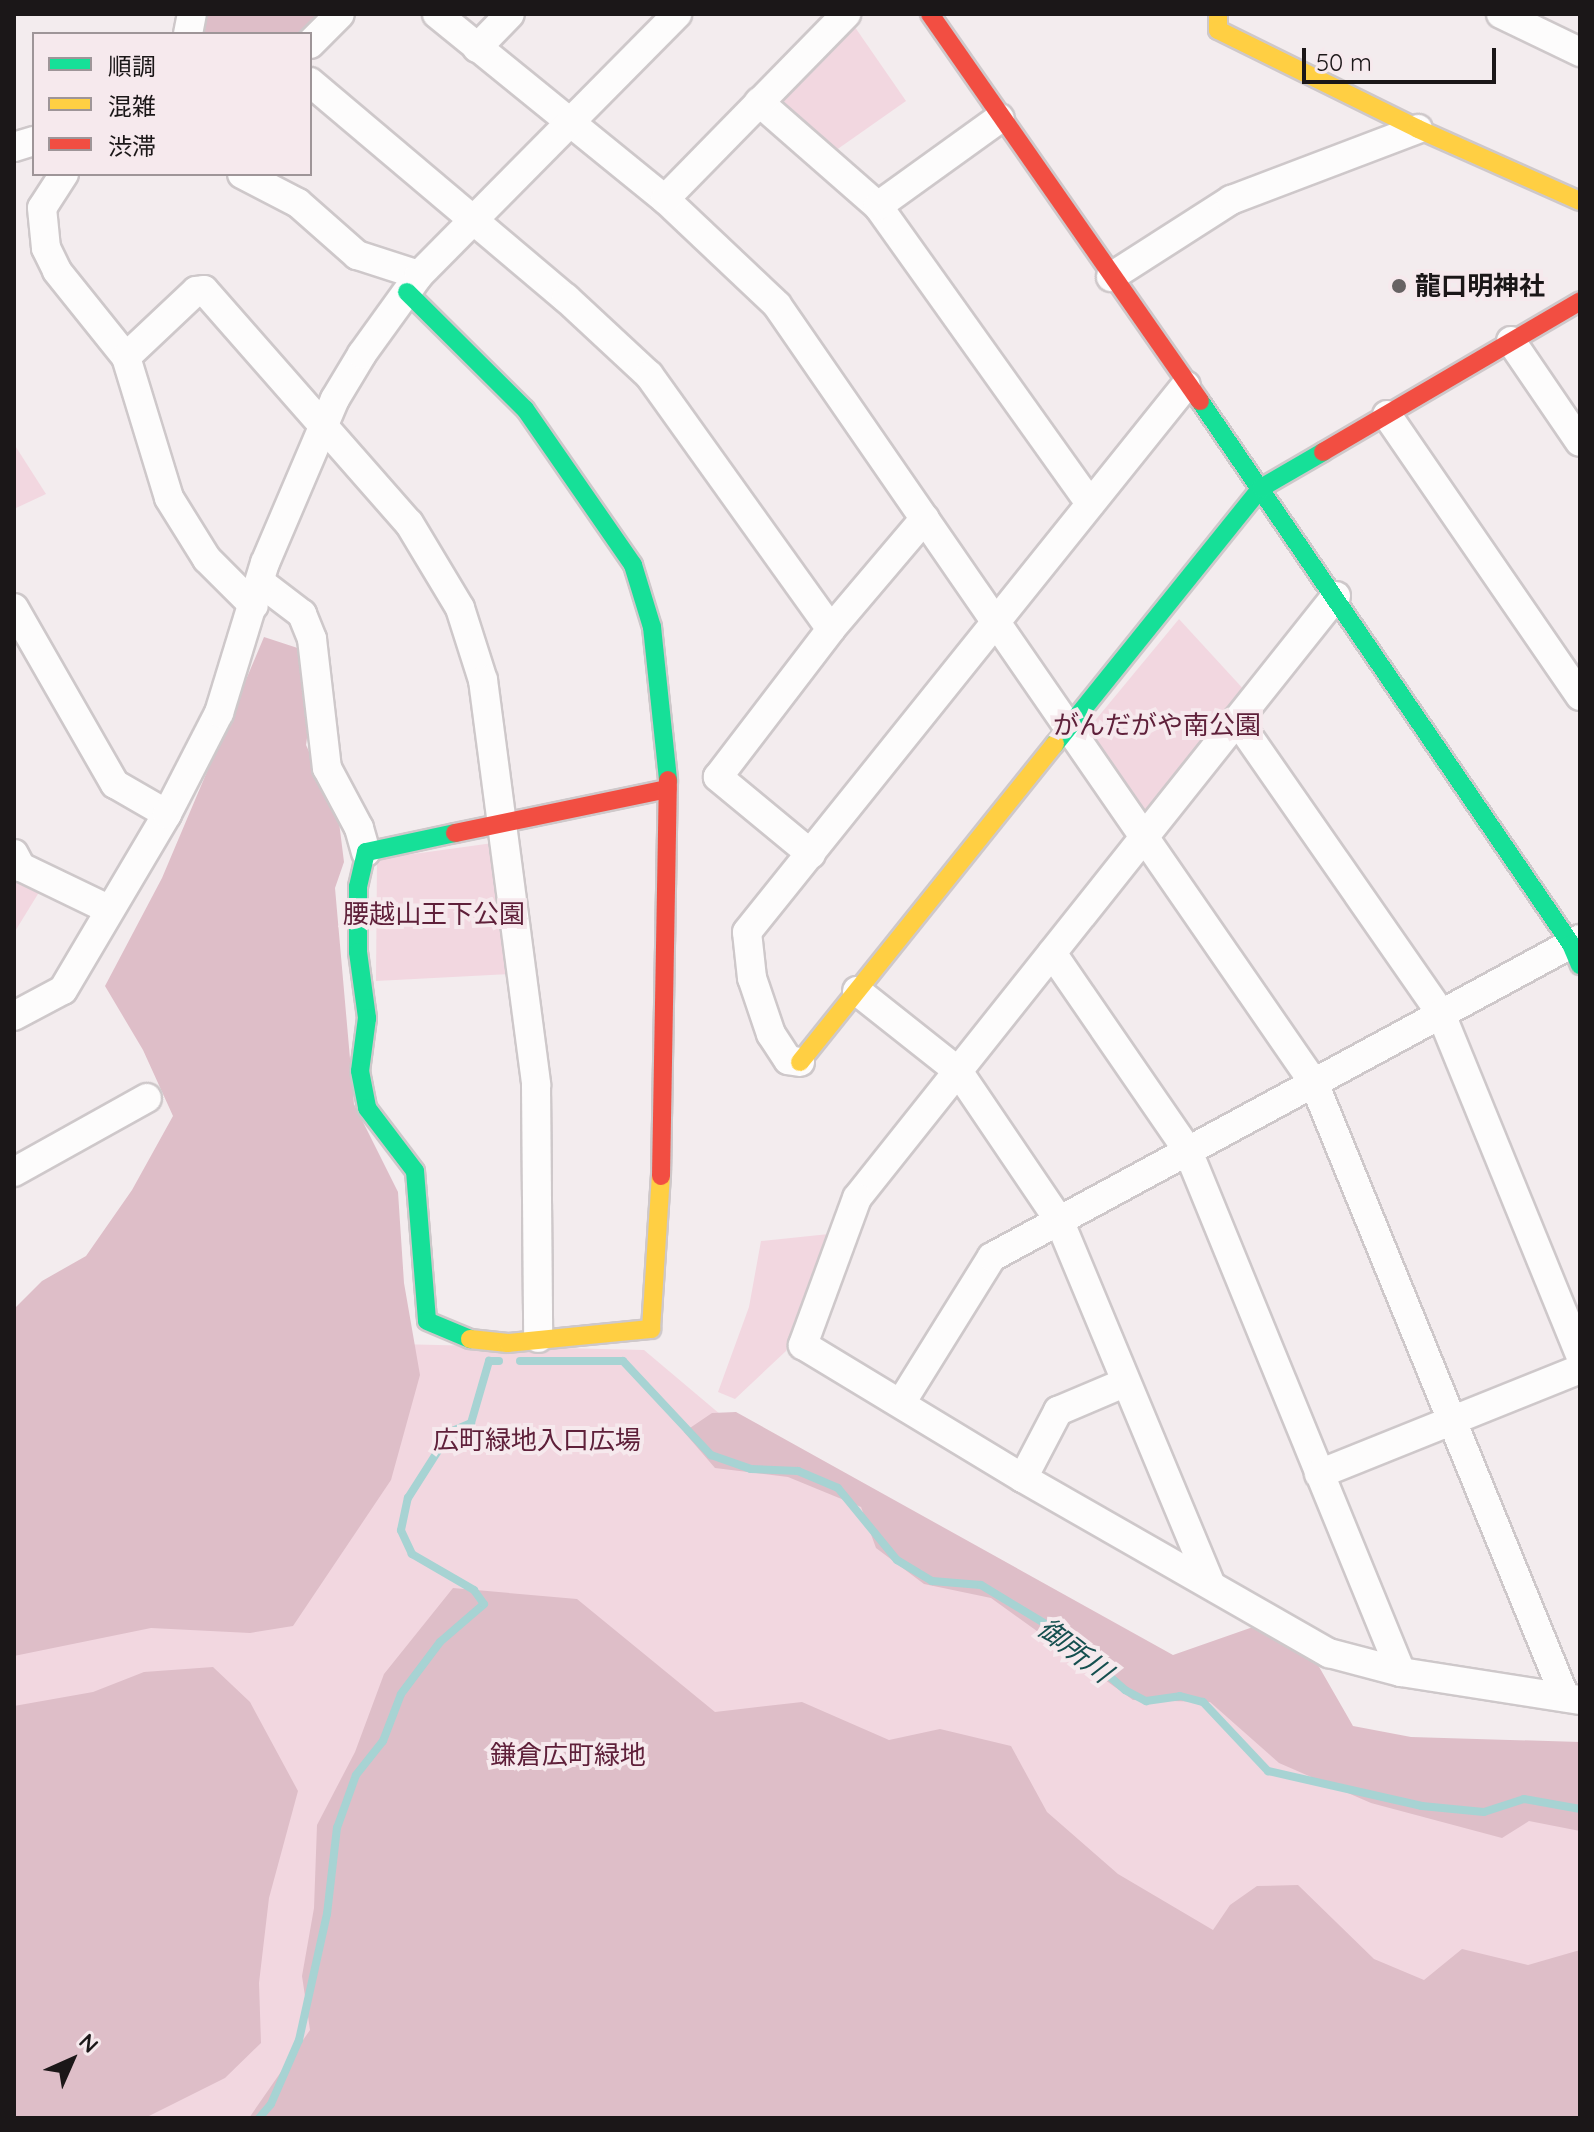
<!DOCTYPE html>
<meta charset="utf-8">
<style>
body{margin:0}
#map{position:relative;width:1594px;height:2132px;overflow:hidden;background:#f3ecee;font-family:Quicksand,"Noto Sans JP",sans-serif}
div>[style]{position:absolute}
.green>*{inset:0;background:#f2d7e0}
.forest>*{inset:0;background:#debec8}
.stream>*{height:8px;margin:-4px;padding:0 4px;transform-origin:4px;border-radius:4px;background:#a7d3d3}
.roads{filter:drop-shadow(2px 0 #cec8ca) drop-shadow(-2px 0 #cec8ca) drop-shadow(0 2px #cec8ca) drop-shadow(0 -2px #cec8ca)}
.street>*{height:28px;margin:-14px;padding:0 14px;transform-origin:14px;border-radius:14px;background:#fdfcfc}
.fast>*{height:18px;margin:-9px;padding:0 9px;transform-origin:9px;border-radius:9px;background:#16e098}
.slow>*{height:18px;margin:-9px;padding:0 9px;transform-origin:9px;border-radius:9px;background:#ffcf43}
.jam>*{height:18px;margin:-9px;padding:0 9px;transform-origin:9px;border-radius:9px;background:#f24e42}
.dots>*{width:22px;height:22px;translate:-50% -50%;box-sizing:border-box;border:4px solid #f6e9ed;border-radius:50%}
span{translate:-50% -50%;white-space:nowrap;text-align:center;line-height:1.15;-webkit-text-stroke:8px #f6e9ed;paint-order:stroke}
.poi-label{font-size:26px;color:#1b1718;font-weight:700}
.left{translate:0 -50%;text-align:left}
.park-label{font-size:26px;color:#5f203a}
.water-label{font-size:28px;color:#154f4f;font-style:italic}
.frame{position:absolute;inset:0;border:16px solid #1b1718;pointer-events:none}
.legend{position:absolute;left:32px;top:32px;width:280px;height:144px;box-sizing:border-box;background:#f6e9ed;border:2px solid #9e9598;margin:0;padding:10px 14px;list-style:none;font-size:24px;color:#1b1718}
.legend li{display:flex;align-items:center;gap:16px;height:40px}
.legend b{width:40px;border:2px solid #9e9598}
.north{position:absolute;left:32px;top:2020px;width:80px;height:80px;-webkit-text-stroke:6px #f6e9ed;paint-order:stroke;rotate:45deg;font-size:22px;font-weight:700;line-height:32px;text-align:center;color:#1b1718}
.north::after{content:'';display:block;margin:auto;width:28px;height:36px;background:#1b1718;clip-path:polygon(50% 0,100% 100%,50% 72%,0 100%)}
.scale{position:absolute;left:1302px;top:48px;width:194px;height:36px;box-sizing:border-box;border:4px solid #1b1718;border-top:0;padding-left:10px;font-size:24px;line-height:28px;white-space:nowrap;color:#1b1718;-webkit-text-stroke:6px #f6e9ed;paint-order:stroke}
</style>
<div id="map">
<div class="green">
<div style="clip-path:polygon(850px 20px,906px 101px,832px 153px,775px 100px)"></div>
<div style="clip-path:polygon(14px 444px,46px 494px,14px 509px)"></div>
<div style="clip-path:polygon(1179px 619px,1247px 693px,1152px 810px,1140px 809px,1088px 737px,1088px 729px)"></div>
<div style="clip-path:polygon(493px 843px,510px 974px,376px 981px,377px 859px)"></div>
<div style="clip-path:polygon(14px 874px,41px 889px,14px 933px)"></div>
<div style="clip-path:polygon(829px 1234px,786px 1351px,735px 1399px,718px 1392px,749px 1307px,761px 1241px)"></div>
<div style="clip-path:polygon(397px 1344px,644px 1350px,759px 1447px,1132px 1650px,1368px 1735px,1580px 1786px,1580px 2118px,14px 2118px,14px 1636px)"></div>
</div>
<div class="forest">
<div style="clip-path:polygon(204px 14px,331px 14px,310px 34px,196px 34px)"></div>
<div style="clip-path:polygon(264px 637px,319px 655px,306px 745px,338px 814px,344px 862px,335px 888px,354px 1104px,398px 1192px,404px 1283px,420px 1375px,391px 1480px,293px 1626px,250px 1633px,151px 1628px,14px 1656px,14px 1309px,42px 1281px,86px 1256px,132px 1190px,173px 1116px,143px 1050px,105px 986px,162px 878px)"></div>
<div style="clip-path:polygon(736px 1412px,1173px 1655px,1253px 1627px,1318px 1665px,1353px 1726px,1411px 1737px,1580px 1742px,1580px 1831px,1529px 1821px,1502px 1838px,1371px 1803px,1279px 1763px,1210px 1702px,1133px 1700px,991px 1598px,924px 1584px,876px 1548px,861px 1507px,788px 1477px,715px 1468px,684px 1432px,712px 1413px)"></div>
<div style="clip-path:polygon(453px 1588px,577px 1599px,715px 1712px,802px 1702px,889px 1740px,940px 1729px,1011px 1746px,1047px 1812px,1118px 1874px,1213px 1930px,1230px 1905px,1257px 1886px,1298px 1885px,1374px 1959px,1424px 1980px,1462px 1949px,1528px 1965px,1580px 1950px,1580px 2118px,249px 2118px,310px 2030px,302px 1976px,314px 1908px,317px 1825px,355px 1752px,384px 1674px)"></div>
<div style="clip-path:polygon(213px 1667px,250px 1702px,298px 1791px,269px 1898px,259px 1983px,261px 2043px,225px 2078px,145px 2118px,14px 2118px,14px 1706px,93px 1692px,144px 1672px)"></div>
</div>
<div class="stream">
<div style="left:520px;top:1361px;width:103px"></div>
<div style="left:623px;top:1361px;width:129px;rotate:46.9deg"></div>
<div style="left:711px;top:1455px;width:42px;rotate:19.3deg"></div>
<div style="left:751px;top:1469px;width:47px;rotate:2.4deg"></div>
<div style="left:798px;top:1471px;width:43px;rotate:23deg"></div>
<div style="left:838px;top:1488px;width:93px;rotate:50.7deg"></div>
<div style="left:897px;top:1560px;width:41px;rotate:31deg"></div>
<div style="left:932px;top:1581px;width:49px;rotate:4.7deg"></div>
<div style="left:981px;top:1585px;width:91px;rotate:31.1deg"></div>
<div style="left:1059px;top:1632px;width:88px;rotate:41.3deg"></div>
<div style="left:1125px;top:1690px;width:24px;rotate:28deg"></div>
<div style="left:1146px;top:1701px;width:34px;rotate:-8deg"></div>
<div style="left:1180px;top:1696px;width:24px;rotate:15deg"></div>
<div style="left:1203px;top:1702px;width:95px;rotate:46.7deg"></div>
<div style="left:1268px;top:1771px;width:158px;rotate:12.8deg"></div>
<div style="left:1422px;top:1806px;width:62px;rotate:5.5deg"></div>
<div style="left:1484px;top:1812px;width:42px;rotate:-18deg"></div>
<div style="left:1524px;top:1799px;width:57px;rotate:10.1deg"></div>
<div style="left:259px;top:2118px;width:18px;rotate:-49deg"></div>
<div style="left:271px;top:2104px;width:70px;rotate:-66.4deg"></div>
<div style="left:299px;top:2040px;width:129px;rotate:-77.5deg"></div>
<div style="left:327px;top:1914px;width:87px;rotate:-83.4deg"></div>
<div style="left:337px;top:1828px;width:56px;rotate:-70.3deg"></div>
<div style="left:356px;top:1775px;width:43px;rotate:-51.5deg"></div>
<div style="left:383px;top:1741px;width:50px;rotate:-69deg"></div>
<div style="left:401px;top:1694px;width:65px;rotate:-53.1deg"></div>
<div style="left:440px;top:1642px;width:58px;rotate:-40.8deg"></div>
<div style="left:484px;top:1604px;width:17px;rotate:-126deg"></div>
<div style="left:474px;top:1590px;width:72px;rotate:-149.9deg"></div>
<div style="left:412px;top:1554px;width:26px;rotate:-115deg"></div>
<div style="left:401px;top:1530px;width:33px;rotate:-78deg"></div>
<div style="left:408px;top:1498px;width:78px;rotate:-57.5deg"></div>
<div style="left:450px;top:1432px;width:23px;rotate:-23deg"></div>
<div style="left:471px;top:1423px;width:65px;rotate:-73.8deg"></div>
<div style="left:489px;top:1361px;width:10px"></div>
</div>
<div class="roads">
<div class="street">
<div style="left:437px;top:14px;width:294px;rotate:39.1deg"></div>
<div style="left:665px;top:199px;width:154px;rotate:43.4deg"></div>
<div style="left:777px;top:305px;width:945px;rotate:55.39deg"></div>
<div style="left:1314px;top:1083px;width:663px;rotate:67.77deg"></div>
<div style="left:1501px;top:14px;width:88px;rotate:25.7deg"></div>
<div style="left:188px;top:34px;width:20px;rotate:-79deg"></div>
<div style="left:310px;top:44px;width:42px;rotate:-45deg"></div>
<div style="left:477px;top:48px;width:47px;rotate:-45.9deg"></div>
<div style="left:310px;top:82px;width:335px;rotate:40.2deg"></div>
<div style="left:566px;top:298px;width:113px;rotate:42.9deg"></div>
<div style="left:649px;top:375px;width:312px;rotate:54.4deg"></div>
<div style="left:759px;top:102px;width:158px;rotate:41.2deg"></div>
<div style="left:878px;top:206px;width:365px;rotate:54.5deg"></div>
<div style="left:14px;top:147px;width:21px;rotate:-17deg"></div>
<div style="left:64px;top:174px;width:40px;rotate:122.9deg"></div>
<div style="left:42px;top:208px;width:40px;rotate:84.3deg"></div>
<div style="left:46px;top:248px;width:25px;rotate:64deg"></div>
<div style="left:57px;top:271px;width:110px;rotate:51.3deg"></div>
<div style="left:126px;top:357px;width:147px;rotate:73deg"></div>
<div style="left:169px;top:498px;width:72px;rotate:58.1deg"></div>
<div style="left:207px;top:559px;width:66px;rotate:45deg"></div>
<div style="left:242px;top:174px;width:63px;rotate:27.4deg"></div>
<div style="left:298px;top:203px;width:79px;rotate:41.4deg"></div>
<div style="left:357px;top:255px;width:65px;rotate:17.9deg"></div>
<div style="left:665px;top:199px;width:259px;rotate:-45.6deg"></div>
<div style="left:878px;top:206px;width:150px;rotate:-35.8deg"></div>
<div style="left:1111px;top:277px;width:143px;rotate:-32.7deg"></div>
<div style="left:1231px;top:200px;width:200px;rotate:-20.8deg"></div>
<div style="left:1511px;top:341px;width:122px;rotate:55.7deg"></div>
<div style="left:126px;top:357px;width:96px;rotate:-43.3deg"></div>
<div style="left:196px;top:291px;width:8px;rotate:-7deg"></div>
<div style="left:204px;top:290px;width:310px;rotate:48.7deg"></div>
<div style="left:409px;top:523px;width:99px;rotate:59deg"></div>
<div style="left:460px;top:608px;width:76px;rotate:72.3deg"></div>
<div style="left:483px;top:680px;width:408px;rotate:82.5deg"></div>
<div style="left:536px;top:1085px;width:253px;rotate:89.5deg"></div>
<div style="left:1387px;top:415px;width:341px;rotate:55.5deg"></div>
<div style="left:260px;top:582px;width:53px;rotate:37.3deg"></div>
<div style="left:302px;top:614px;width:27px;rotate:68deg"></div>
<div style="left:312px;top:639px;width:130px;rotate:83.4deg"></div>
<div style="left:327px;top:768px;width:68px;rotate:61.9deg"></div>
<div style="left:359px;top:828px;width:25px;rotate:74deg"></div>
<div style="left:1336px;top:596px;width:769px;rotate:128.51deg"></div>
<div style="left:857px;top:1198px;width:157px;rotate:110.2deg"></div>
<div style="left:803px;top:1345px;width:257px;rotate:31.2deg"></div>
<div style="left:1023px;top:1478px;width:353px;rotate:29.8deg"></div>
<div style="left:1329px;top:1653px;width:74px;rotate:14.8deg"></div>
<div style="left:1401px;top:1672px;width:181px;rotate:8.9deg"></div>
<div style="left:14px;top:608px;width:203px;rotate:60.2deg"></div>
<div style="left:115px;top:784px;width:60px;rotate:30deg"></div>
<div style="left:1237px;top:720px;width:358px;rotate:55.2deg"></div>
<div style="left:1441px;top:1014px;width:368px;rotate:67.8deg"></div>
<div style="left:14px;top:854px;width:15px;rotate:62deg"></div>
<div style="left:21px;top:867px;width:97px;rotate:25.8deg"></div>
<div style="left:811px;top:854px;width:121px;rotate:-140.4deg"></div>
<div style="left:718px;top:777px;width:186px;rotate:-52.6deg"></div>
<div style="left:831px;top:629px;width:145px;rotate:-49.7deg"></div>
<div style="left:1052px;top:953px;width:240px;rotate:55.5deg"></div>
<div style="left:1188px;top:1151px;width:563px;rotate:67.76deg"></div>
<div style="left:857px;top:991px;width:129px;rotate:38.4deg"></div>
<div style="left:958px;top:1071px;width:180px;rotate:55.9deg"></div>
<div style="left:1059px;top:1220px;width:395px;rotate:67.4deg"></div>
<div style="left:14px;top:1016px;width:55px;rotate:-28deg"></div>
<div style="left:63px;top:990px;width:204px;rotate:-59.4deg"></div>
<div style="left:167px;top:814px;width:114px;rotate:-62.8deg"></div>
<div style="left:219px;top:713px;width:157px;rotate:-73deg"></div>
<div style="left:265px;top:563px;width:178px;rotate:-66.9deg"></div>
<div style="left:335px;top:399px;width:52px;rotate:-59deg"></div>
<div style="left:362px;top:354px;width:97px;rotate:-54.2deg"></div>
<div style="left:419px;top:275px;width:367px;rotate:-45.3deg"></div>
<div style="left:800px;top:1062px;width:12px;rotate:-171deg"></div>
<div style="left:788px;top:1060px;width:31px;rotate:-123deg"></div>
<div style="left:771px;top:1034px;width:59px;rotate:-108.7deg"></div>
<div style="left:752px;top:978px;width:46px;rotate:-96.2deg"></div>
<div style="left:747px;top:932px;width:701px;rotate:-51.25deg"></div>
<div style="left:14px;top:1172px;width:152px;rotate:-29.1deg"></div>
<div style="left:901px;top:1403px;width:172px;rotate:-58.1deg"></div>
<div style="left:992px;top:1257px;width:668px;rotate:-28.41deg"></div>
<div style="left:1319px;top:1474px;width:281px;rotate:-21.9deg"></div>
<div style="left:1023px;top:1478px;width:76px;rotate:-62.4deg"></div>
<div style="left:1058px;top:1411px;width:72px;rotate:-23deg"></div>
</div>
<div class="fast">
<div style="left:407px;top:292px;width:166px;rotate:44.8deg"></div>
<div style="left:525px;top:409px;width:190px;rotate:55.3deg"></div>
<div style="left:633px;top:565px;width:65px;rotate:73deg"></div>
<div style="left:652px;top:627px;width:154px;rotate:84deg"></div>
<div style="left:1200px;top:401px;width:658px;rotate:55.66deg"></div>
<div style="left:1571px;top:944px;width:23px;rotate:67deg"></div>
<div style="left:1055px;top:744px;width:329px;rotate:-51.2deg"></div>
<div style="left:1261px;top:488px;width:72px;rotate:-30.1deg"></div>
<div style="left:455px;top:833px;width:91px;rotate:167.9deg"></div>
<div style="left:366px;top:852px;width:36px;rotate:103deg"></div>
<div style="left:358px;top:887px;width:65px;rotate:90deg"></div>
<div style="left:358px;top:952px;width:67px;rotate:82.2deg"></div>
<div style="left:367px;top:1018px;width:53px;rotate:97.5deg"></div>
<div style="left:360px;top:1071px;width:38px;rotate:79deg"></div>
<div style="left:367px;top:1108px;width:79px;rotate:52.7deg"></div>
<div style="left:415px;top:1171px;width:150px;rotate:85.4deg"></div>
<div style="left:427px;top:1321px;width:47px;rotate:22.7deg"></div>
</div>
<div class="slow">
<div style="left:1218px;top:14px;width:16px;rotate:90deg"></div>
<div style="left:1218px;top:30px;width:223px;rotate:26.3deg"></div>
<div style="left:1418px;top:129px;width:177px;rotate:24deg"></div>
<div style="left:800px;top:1062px;width:408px;rotate:-51.3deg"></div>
<div style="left:470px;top:1339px;width:38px;rotate:6deg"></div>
<div style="left:508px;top:1343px;width:144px;rotate:-5.6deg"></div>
<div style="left:651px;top:1329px;width:153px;rotate:-86.3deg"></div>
</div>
<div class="jam">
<div style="left:930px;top:14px;width:472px;rotate:55.1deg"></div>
<div style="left:1323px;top:452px;width:298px;rotate:-30.4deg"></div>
<div style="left:455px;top:833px;width:217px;rotate:-11.7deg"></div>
<div style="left:661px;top:1176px;width:396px;rotate:-89deg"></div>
</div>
</div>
<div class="dots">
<div style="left:1399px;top:286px;background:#676263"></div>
</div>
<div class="poi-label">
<span class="left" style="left:1415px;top:286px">龍口明神社</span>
</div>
<div class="park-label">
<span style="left:1157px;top:725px">がんだがや南公園</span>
<span style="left:434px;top:914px">腰越山王下公園</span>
<span style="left:537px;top:1440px">広町緑地入口広場</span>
<span style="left:568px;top:1755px">鎌倉広町緑地</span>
</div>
<div class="water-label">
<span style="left:1075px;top:1650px;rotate:38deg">御所川</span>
</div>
<div class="frame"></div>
<ul class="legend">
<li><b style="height:10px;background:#16e098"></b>順調</li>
<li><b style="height:10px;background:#ffcf43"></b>混雑</li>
<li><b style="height:10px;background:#f24e42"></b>渋滞</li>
</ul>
<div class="north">N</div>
<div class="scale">50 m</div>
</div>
